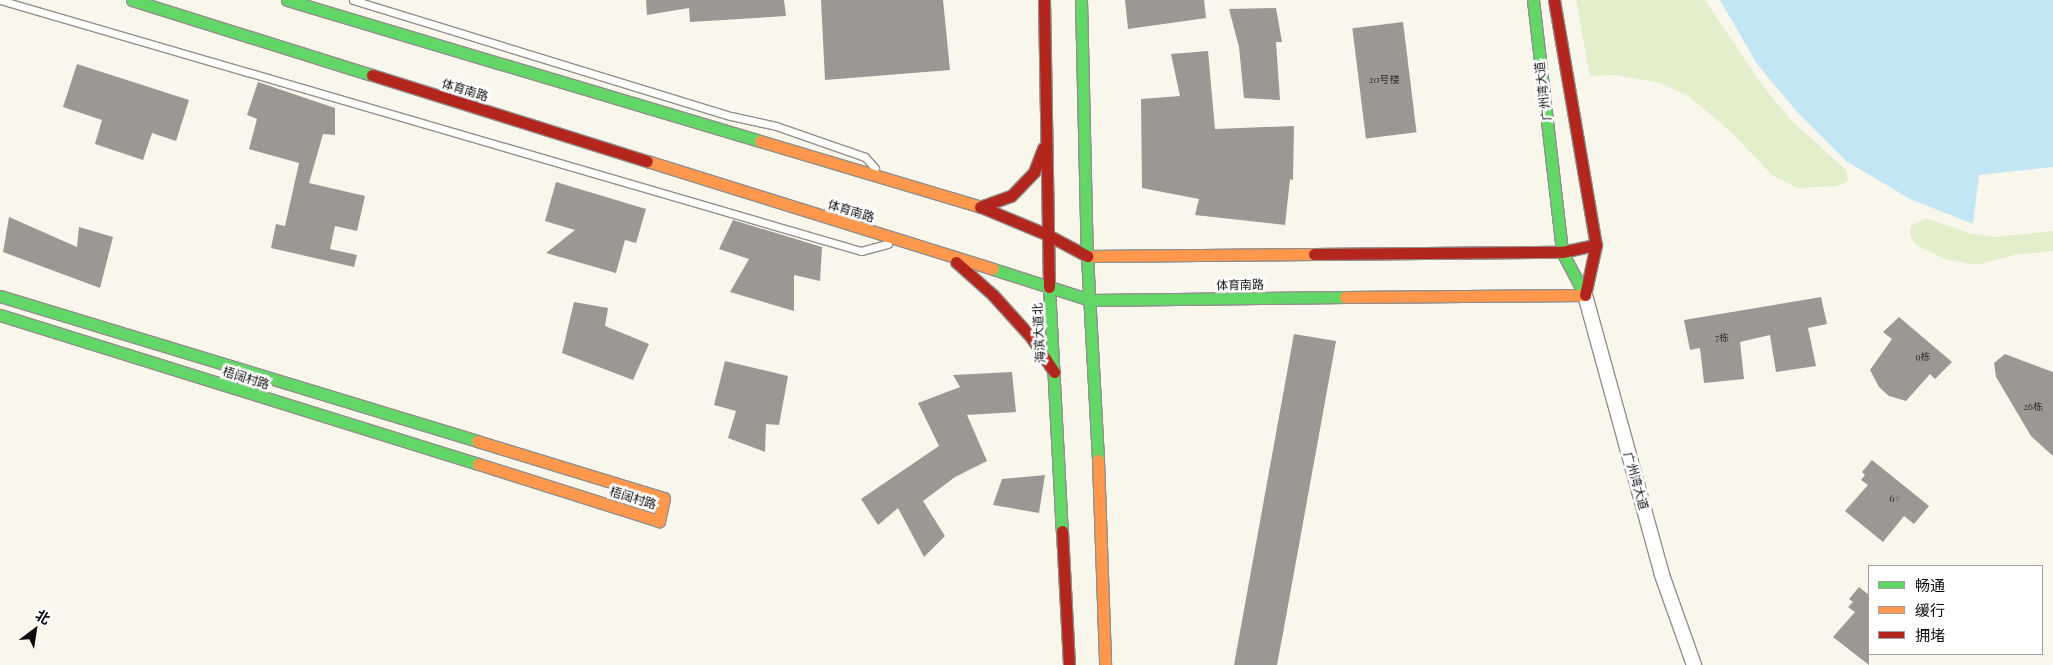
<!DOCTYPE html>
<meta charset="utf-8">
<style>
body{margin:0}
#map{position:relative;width:2053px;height:665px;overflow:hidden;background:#f9f6ec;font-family:"Playfair Display","Noto Sans SC",serif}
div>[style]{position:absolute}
.green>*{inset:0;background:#e3efcb}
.water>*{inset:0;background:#c2e6f4}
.building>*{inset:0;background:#9b9893;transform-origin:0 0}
.roads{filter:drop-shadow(1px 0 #92908c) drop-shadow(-1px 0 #92908c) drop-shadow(0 1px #92908c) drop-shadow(0 -1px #92908c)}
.lane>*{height:7px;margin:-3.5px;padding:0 3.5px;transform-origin:3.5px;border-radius:3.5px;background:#fefefc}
.street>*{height:14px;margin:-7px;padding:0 7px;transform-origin:7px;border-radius:7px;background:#fefefc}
.fast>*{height:11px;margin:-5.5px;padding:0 5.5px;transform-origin:5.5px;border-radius:5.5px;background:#63d668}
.slow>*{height:11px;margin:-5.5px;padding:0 5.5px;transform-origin:5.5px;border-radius:5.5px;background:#ff974d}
.jam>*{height:11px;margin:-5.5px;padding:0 5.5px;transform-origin:5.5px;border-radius:5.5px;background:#b3261e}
span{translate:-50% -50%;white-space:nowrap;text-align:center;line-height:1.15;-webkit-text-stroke:5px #fff;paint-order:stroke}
.number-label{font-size:10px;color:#2e2e2c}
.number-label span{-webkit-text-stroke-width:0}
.street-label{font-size:12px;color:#0a0a0a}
.legend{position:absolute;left:1868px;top:565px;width:175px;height:90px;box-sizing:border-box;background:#fff;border:1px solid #9d9d9d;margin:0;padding:6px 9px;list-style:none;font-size:15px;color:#0a0a0a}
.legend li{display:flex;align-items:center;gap:10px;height:25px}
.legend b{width:25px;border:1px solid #9d9d9d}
.north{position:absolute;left:10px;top:605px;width:50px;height:50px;-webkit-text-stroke:4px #fff;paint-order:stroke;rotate:31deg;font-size:14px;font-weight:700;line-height:20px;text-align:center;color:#0a0a0a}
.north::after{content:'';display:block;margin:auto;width:18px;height:22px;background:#0a0a0a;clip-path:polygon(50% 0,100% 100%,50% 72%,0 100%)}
</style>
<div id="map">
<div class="green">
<div style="clip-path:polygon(1576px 0,1705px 0,1762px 85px,1792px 121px,1846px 170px,1848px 181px,1836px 186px,1797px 188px,1772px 175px,1729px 130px,1688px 96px,1661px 83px,1615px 75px,1590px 76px)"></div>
<div style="clip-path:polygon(1926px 218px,1969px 233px,1994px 237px,2053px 231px,2053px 251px,2014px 255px,1976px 265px,1945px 259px,1916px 245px,1910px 235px,1911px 226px)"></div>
</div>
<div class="water">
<div style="clip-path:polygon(1720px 0,2053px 0,2053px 167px,1979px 175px,1973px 224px,1910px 199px,1846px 161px,1798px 113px,1757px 64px)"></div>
</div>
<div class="building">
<div style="clip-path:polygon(646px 0,784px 0,786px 16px,690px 22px,689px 8px,647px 15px)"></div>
<div style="clip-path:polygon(821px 0,943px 0,950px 70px,825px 80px)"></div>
<div style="clip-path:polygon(1125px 0,1204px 0,1206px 18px,1128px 29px)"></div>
<div style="clip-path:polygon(1276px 8px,1282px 42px,1276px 42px,1280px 100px,1244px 98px,1239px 47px,1229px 9px)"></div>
<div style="left:1403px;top:22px;width:111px;height:51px;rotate:83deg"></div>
<div style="clip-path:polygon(1208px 51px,1215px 129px,1294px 126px,1293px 180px,1290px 179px,1285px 225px,1195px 215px,1199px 199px,1142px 188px,1141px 99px,1180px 96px,1171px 54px)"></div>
<div style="clip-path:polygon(77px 64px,189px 100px,176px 141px,152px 133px,143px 160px,95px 144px,102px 120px,63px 107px)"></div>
<div style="clip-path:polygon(258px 82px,335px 108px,335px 135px,323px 134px,309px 183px,365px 196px,357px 231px,335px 226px,330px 249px,357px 255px,354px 267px,271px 248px,276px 224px,285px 226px,299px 163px,249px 149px,257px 119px,247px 115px)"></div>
<div style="clip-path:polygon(556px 182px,646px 209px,636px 243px,625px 240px,616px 273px,546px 253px,575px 230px,545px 221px)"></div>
<div style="clip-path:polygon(9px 217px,77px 247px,79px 227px,113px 237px,100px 288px,3px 252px)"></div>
<div style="clip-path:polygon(733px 220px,822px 247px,820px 281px,794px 275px,794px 311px,730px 292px,749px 259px,719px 249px)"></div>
<div style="clip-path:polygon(1821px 297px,1827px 324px,1808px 328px,1816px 366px,1776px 372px,1770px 335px,1740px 342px,1744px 379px,1704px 383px,1700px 348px,1690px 350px,1684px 320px)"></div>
<div style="clip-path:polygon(574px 302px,608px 308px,605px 326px,649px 344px,633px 380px,562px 353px)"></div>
<div style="clip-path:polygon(1899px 317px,1952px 362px,1935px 379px,1930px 374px,1906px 401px,1889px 396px,1879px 387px,1870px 370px,1892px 339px,1883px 332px)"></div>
<div style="clip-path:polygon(1294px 334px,1336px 341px,1283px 633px,1277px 665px,1234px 665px)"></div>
<div style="clip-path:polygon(2005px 354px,2053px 372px,2053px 456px,2031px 436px,1996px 377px,1994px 363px)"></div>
<div style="clip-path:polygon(725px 361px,788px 376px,779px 425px,766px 424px,765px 452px,728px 438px,736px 411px,714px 405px)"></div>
<div style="clip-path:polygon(1012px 372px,1016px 412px,967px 415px,987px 461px,955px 477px,923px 501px,945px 536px,924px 557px,898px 508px,878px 525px,861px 499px,939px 446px,918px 403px,960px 387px,953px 375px)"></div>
<div style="clip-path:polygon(1872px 460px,1929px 506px,1914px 524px,1904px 516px,1883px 542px,1845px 511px,1868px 485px,1861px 480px,1865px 475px,1862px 472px)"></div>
<div style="clip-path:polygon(1045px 475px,1039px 513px,993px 505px,1002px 479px)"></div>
<div style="clip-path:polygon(1859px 587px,1869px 595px,1869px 665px,1833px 637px,1855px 612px,1848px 607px,1853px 602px,1849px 599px)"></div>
</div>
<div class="roads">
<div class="lane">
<div style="left:0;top:0;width:897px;rotate:16.25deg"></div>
<div style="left:861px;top:251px;width:28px;rotate:-15deg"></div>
<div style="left:353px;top:0;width:395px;rotate:17.1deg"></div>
<div style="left:731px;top:116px;width:46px;rotate:12.5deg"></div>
<div style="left:776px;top:126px;width:94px;rotate:19.2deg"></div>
<div style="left:865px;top:157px;width:15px;rotate:48deg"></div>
</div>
<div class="street">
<div style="left:1585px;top:295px;width:290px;rotate:74.6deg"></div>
<div style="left:1662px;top:575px;width:96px;rotate:70.4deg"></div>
</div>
<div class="fast">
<div style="left:132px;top:0;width:251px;rotate:17.4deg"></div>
<div style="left:287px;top:0;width:494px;rotate:16.6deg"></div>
<div style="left:1081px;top:0;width:256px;rotate:88.7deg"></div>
<div style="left:1087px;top:256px;width:204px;rotate:86.9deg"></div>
<div style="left:1533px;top:0;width:254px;rotate:83.4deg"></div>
<div style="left:1562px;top:252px;width:49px;rotate:61.9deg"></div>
<div style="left:993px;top:269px;width:103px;rotate:17.6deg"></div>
<div style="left:1049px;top:287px;width:244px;rotate:87deg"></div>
<div style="left:0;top:296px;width:499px;rotate:16.9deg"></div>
<div style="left:1091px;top:300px;width:254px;rotate:-0.7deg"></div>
<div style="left:0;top:315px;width:501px;rotate:17.31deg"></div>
</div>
<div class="slow">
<div style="left:760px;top:141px;width:231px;rotate:16.6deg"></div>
<div style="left:647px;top:161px;width:362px;rotate:17.3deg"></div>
<div style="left:1087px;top:256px;width:227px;rotate:-0.5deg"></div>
<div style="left:1345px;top:297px;width:240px;rotate:-0.5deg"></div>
<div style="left:477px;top:441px;width:195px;rotate:17deg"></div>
<div style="left:664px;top:498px;width:24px;rotate:102deg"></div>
<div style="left:659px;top:521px;width:190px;rotate:-162.5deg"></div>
<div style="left:1098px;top:460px;width:205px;rotate:88deg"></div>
</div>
<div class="jam">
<div style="left:1044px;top:0;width:287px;rotate:89deg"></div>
<div style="left:1554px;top:0;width:249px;rotate:80.3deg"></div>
<div style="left:1596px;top:245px;width:51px;rotate:102.4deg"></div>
<div style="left:372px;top:75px;width:288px;rotate:17.4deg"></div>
<div style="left:980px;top:207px;width:33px;rotate:-20deg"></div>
<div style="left:1011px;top:196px;width:33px;rotate:-46deg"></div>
<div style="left:1034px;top:172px;width:26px;rotate:-69deg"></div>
<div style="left:981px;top:207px;width:70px;rotate:22.6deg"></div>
<div style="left:1046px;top:234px;width:47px;rotate:28.2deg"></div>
<div style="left:1314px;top:254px;width:248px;rotate:-0.5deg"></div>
<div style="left:1562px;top:252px;width:35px;rotate:-12deg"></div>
<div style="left:956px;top:262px;width:50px;rotate:41.7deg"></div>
<div style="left:993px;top:295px;width:57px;rotate:47.9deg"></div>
<div style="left:1031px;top:337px;width:42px;rotate:56.7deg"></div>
<div style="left:1062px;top:531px;width:134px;rotate:87deg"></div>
</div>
</div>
<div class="number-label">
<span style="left:1384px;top:80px">20号楼</span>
<span style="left:1722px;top:338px">7栋</span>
<span style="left:1923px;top:357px">9栋</span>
<span style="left:2033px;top:407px">26栋</span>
<span style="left:1895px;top:499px">6#</span>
</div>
<div class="street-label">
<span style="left:465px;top:90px;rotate:17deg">体育南路</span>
<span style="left:1543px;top:91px;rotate:-97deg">广州湾大道</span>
<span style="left:851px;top:211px;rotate:17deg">体育南路</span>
<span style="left:1240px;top:285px;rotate:-1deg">体育南路</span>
<span style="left:1039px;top:333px;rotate:-93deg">海滨大道北</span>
<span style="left:246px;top:378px;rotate:17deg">梧阔村路</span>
<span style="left:1636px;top:481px;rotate:74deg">广州湾大道</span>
<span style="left:633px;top:498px;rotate:17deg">梧阔村路</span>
</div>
<ul class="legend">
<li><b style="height:6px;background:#63d668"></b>畅通</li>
<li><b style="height:6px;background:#ff974d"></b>缓行</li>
<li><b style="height:6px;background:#b3261e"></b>拥堵</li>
</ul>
<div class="north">北</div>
</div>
